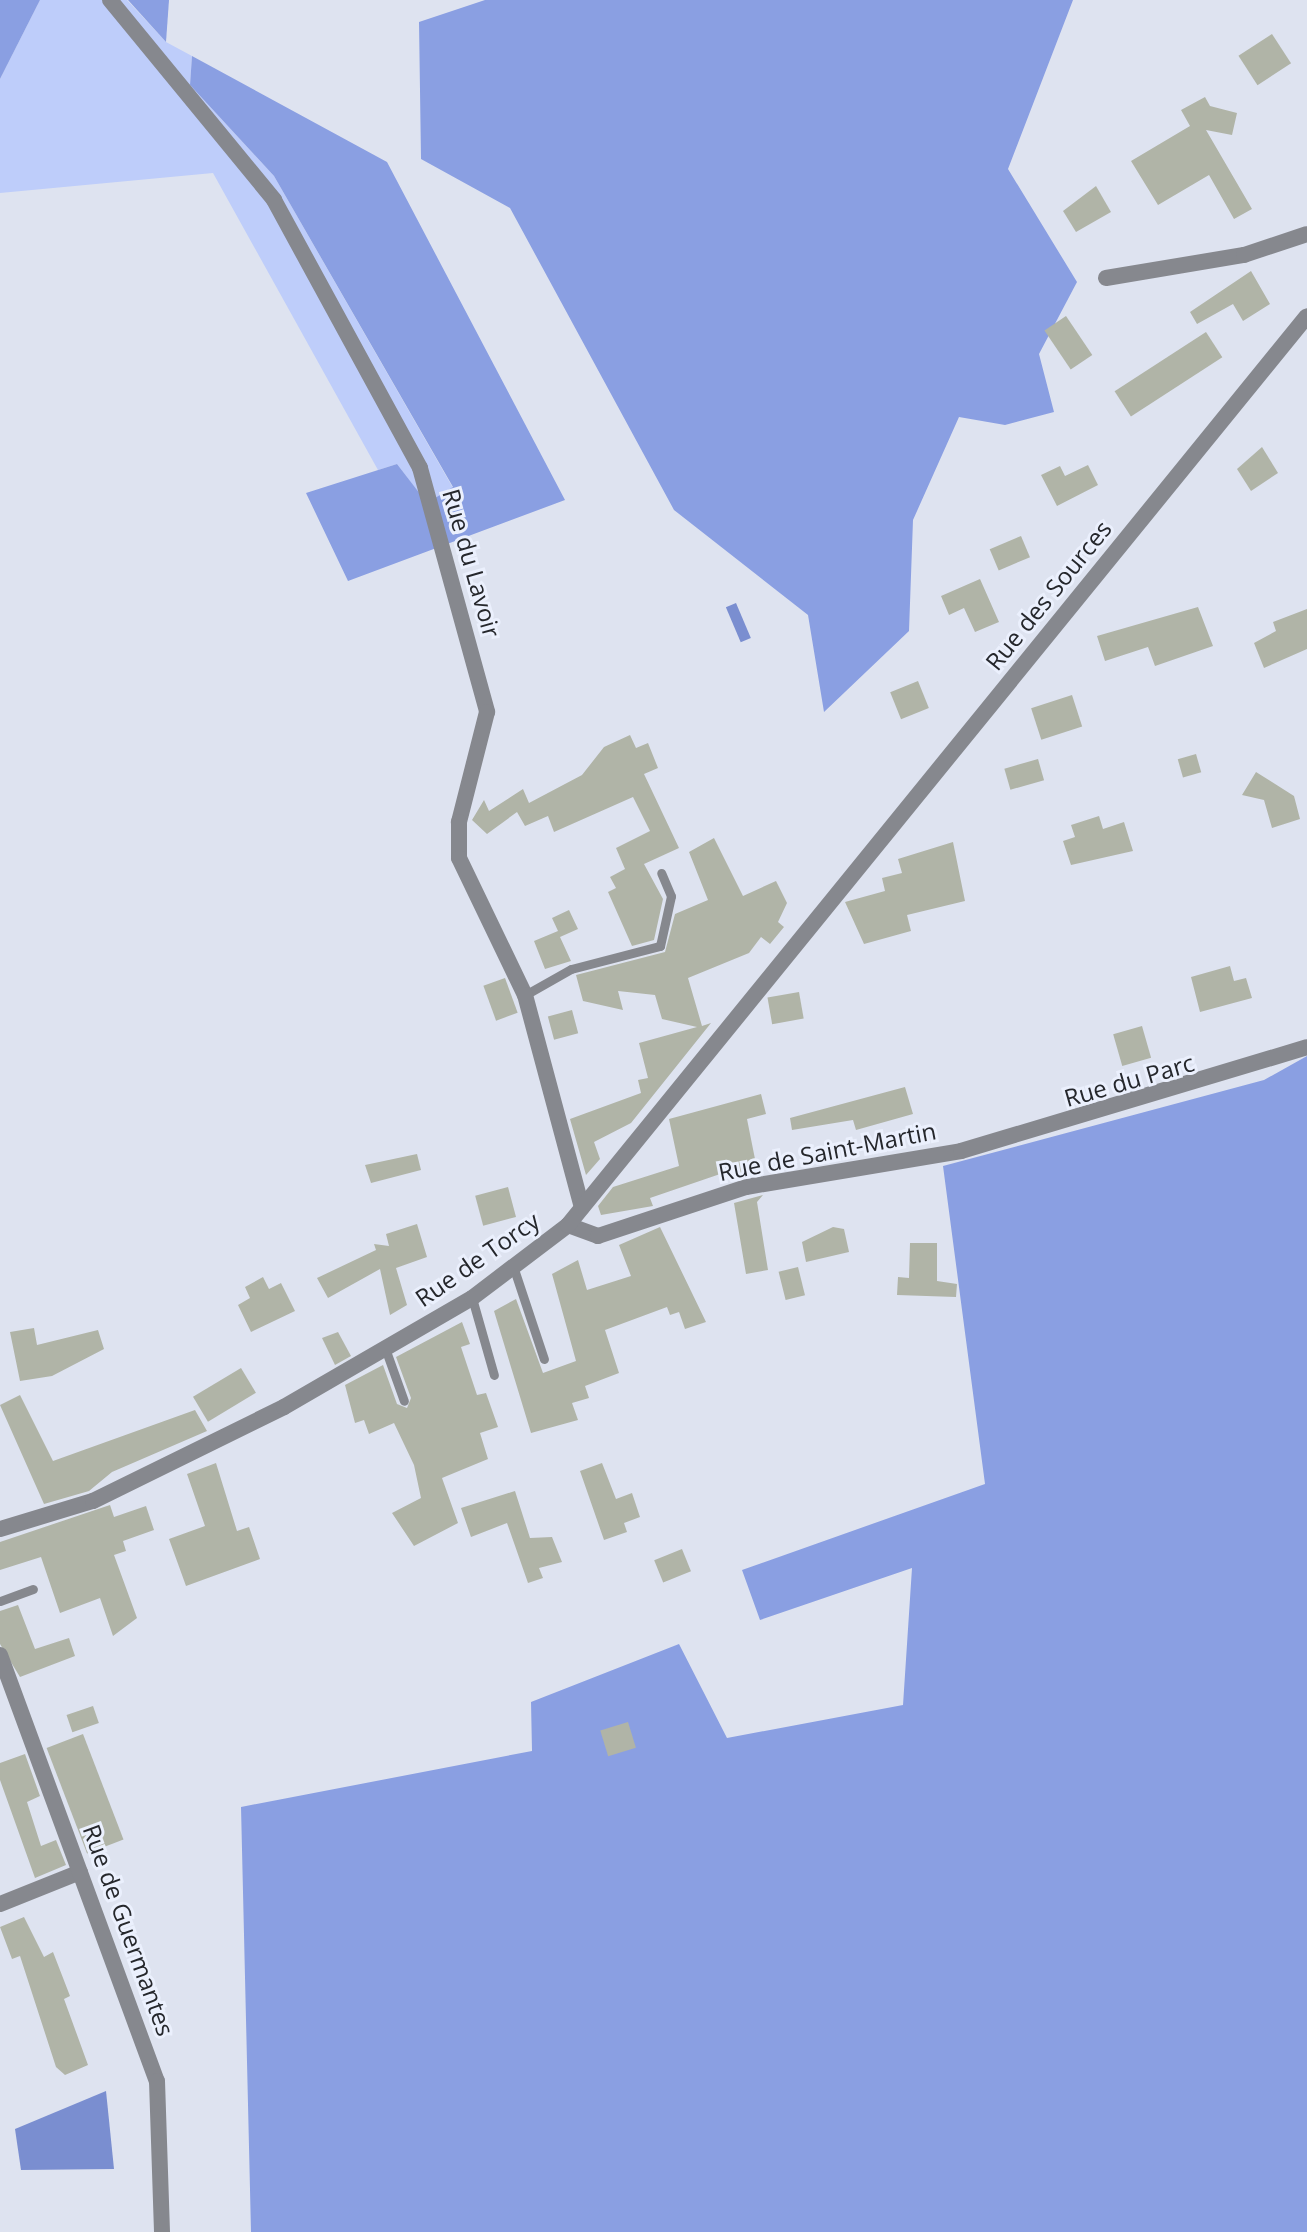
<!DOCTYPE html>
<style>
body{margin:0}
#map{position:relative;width:1307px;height:2232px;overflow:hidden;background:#dee3f0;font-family:"Open Sans",sans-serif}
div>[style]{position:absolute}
.green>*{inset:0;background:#becdfa}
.forest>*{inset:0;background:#8a9fe2}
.water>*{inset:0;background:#7a8ed0;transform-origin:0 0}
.building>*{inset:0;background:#b0b4a7;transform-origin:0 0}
.service>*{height:9px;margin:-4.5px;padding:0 4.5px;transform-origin:4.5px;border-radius:4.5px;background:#86888e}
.minor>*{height:16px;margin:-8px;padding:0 8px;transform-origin:8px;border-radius:8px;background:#86888e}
.tertiary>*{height:16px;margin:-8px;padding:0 8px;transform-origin:8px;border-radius:8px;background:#86888e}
span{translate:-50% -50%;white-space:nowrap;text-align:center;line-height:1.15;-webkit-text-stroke:6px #ebf0fd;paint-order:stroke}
.street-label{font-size:24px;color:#25272c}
</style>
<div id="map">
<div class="green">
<div style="clip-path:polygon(40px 0,127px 0,166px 42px,192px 56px,190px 85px,274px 176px,453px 488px,427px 504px,397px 464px,378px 470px,213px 173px,0 193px,0 79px)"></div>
</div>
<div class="forest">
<div style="clip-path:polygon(0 0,40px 0,0 79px)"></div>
<div style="clip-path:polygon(128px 0,169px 0,166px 42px)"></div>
<div style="clip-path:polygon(485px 0,1073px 0,1008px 169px,1077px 282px,1039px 354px,1054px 412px,1005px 425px,959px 417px,913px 520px,909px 631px,824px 712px,808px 615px,674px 510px,510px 208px,421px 159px,419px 22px)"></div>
<div style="clip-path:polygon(192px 56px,387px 162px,565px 500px,348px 581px,306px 493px,397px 464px,427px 503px,453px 487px,274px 176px,190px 85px)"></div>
<div style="clip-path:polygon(1307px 1056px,1307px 2232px,251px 2232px,241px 1807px,532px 1751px,531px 1702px,679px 1644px,727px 1738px,903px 1705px,912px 1568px,760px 1620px,742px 1570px,985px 1484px,943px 1166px,1264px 1080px)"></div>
</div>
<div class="water">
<div style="left:736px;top:603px;width:38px;height:11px;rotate:67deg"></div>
<div style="clip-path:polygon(106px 2091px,114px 2169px,21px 2170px,15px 2129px)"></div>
</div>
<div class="building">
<div style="left:1272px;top:34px;width:35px;height:40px;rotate:57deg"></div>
<div style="clip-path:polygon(1205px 97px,1210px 106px,1237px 113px,1232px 135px,1206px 130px,1252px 209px,1234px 219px,1209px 175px,1158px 205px,1131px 161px,1190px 126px,1181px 110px)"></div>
<div style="clip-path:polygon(1096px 186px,1111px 212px,1076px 232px,1063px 211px)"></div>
<div style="clip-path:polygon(1251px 271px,1270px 304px,1243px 321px,1233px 304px,1197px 324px,1190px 312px)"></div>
<div style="left:1066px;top:316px;width:47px;height:26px;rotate:56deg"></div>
<div style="left:1206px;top:332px;width:30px;height:109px;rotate:57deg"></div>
<div style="clip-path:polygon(1262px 447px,1278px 473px,1251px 491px,1237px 469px)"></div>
<div style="clip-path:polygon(1088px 465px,1098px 485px,1057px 506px,1041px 475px,1060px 466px,1065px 476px)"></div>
<div style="left:1021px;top:536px;width:23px;height:34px;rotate:67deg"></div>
<div style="clip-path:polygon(980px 579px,999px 622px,975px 632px,964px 608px,949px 615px,941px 596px)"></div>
<div style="clip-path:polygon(1198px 607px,1213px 646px,1155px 666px,1148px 647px,1105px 661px,1097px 636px)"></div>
<div style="clip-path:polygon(1307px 609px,1307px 649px,1264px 668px,1254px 643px,1276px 631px,1273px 622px)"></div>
<div style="left:918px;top:681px;width:29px;height:30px;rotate:68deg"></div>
<div style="left:1072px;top:695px;width:33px;height:43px;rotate:72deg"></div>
<div style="clip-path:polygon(630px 735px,636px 748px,648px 743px,658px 768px,644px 774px,679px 848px,644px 864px,663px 899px,654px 940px,632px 946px,608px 892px,616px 888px,610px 877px,625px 869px,616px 848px,650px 831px,633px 797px,554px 832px,548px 816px,525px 826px,517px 812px,487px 834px,472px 820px,484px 800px,489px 811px,523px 789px,529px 803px,582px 775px,604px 747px)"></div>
<div style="left:1196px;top:754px;width:19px;height:19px;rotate:74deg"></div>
<div style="left:1038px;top:759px;width:22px;height:35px;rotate:74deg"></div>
<div style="clip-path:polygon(1256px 772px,1294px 796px,1300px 819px,1272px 828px,1264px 800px,1242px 795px)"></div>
<div style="clip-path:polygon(1099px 816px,1103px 829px,1124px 822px,1133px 851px,1071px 865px,1063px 841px,1075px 837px,1071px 825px)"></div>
<div style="clip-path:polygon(714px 838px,743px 896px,776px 881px,787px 903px,778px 922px,784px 927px,770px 944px,761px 937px,749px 953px,688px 978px,702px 1026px,711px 1023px,631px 1123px,594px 1142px,600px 1159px,586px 1175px,570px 1119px,641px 1093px,638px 1080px,648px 1078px,639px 1043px,697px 1027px,662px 1019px,655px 995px,618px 991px,623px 1010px,583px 1001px,576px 975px,665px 952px,675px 914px,708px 900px,689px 852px)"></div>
<div style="clip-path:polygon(953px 842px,965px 901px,907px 915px,911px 931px,864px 944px,845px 902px,885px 891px,882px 878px,902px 873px,898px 859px)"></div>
<div style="clip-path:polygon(569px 910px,578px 929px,560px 937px,571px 961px,545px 969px,534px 941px,558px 931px,552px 918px)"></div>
<div style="clip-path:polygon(1230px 966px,1234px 981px,1246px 978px,1252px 998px,1200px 1012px,1191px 977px)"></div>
<div style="left:505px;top:978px;width:37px;height:23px;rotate:70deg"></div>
<div style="left:799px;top:992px;width:27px;height:32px;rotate:80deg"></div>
<div style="left:572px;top:1010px;width:24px;height:25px;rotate:75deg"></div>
<div style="left:1142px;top:1026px;width:33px;height:30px;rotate:74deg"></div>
<div style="clip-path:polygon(905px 1087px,913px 1114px,856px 1130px,853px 1120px,792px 1130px,790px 1118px)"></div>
<div style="clip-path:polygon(761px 1094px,766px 1114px,747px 1119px,758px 1174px,730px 1181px,726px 1172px,650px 1198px,653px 1206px,601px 1215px,598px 1206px,613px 1187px,679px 1166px,669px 1119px)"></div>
<div style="clip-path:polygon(417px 1154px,421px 1170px,371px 1183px,365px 1165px)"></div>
<div style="left:508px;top:1187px;width:31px;height:34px;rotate:75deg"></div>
<div style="clip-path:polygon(763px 1195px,757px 1202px,768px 1270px,746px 1274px,734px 1203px)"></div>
<div style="clip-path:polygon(417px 1224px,427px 1257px,396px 1268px,407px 1305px,390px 1315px,380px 1269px,328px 1298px,317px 1278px,376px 1250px,374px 1244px,389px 1246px,386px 1234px)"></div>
<div style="clip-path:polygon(660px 1227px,706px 1322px,685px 1329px,679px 1312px,670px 1315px,667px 1307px,605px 1330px,619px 1373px,585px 1386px,589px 1398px,572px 1403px,578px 1420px,531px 1433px,494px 1311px,516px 1299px,543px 1373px,576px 1361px,552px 1274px,578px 1260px,587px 1290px,631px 1276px,619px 1245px)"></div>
<div style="clip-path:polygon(833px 1227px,844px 1229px,849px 1252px,806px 1262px,802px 1242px)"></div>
<div style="clip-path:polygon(910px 1243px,937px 1243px,937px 1281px,957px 1284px,956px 1297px,897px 1295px,898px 1277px,909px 1278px)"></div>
<div style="left:798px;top:1267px;width:29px;height:20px;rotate:76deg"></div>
<div style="clip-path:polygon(263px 1277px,269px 1289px,281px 1283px,295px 1311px,251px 1332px,238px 1305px,250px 1298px,245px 1287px)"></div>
<div style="clip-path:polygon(462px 1322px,470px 1344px,461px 1347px,477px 1395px,486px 1393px,498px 1427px,480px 1433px,488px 1459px,442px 1478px,458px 1523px,414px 1546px,392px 1513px,421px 1498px,414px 1465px,394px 1423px,369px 1434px,364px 1420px,355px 1423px,345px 1385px,383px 1365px,397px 1404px,407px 1408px,411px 1398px,396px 1357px)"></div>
<div style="clip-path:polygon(34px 1328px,37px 1345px,98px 1330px,104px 1349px,52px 1376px,20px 1381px,10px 1332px)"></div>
<div style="clip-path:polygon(338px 1332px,351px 1356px,335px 1365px,322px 1338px)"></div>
<div style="left:241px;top:1368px;width:29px;height:56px;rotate:59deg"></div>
<div style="clip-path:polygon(20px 1395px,53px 1461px,195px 1410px,207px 1431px,112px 1472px,89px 1491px,44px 1504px,0 1405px)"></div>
<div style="clip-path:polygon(216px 1463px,237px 1531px,249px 1527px,260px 1559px,186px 1586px,169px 1539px,205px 1526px,187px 1474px)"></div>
<div style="clip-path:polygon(602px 1463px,616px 1499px,632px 1493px,640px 1517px,624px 1523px,627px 1532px,604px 1540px,580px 1471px)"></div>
<div style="clip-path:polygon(515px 1491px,530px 1538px,552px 1537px,562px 1562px,539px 1568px,543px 1578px,528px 1583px,507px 1523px,471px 1537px,461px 1508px)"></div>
<div style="clip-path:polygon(110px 1505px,114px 1517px,146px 1506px,154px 1530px,123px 1541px,126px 1551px,114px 1555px,137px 1618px,113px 1636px,100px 1598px,60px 1613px,41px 1557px,0 1570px,0 1542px)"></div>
<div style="left:682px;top:1549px;width:24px;height:30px;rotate:68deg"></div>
<div style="clip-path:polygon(18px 1605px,35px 1649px,69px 1638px,75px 1656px,20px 1677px,0 1644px,0 1611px)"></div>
<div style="left:93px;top:1706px;width:18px;height:28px;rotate:71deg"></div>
<div style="left:628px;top:1722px;width:27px;height:29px;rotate:73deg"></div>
<div style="left:83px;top:1734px;width:113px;height:39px;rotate:69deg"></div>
<div style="clip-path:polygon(25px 1754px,40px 1796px,27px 1802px,41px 1846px,56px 1840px,66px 1865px,35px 1878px,0 1780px,0 1763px)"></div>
<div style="clip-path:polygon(24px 1917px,44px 1957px,53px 1952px,70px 1996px,64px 1999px,88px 2065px,65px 2075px,56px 2067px,20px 1956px,12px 1959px,0 1927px)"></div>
</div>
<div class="service">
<div style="left:525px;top:995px;width:53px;rotate:-29.5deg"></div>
<div style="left:571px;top:969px;width:92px;rotate:-14.5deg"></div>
<div style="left:660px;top:946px;width:51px;rotate:-77.6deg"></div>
<div style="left:671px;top:896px;width:25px;rotate:-113deg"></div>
<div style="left:513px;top:1266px;width:98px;rotate:71.6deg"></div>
<div style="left:472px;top:1298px;width:80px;rotate:74.1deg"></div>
<div style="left:385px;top:1348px;width:56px;rotate:70.3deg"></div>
<div style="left:0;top:1601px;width:35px;rotate:-20deg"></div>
</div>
<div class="minor">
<div style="left:110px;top:0;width:259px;rotate:50.6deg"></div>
<div style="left:274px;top:200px;width:305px;rotate:61.4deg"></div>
<div style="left:420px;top:468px;width:253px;rotate:74.6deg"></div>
<div style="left:487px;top:712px;width:114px;rotate:104.3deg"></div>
<div style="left:459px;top:822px;width:36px;rotate:90deg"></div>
<div style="left:459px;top:858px;width:152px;rotate:64.3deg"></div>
<div style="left:525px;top:995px;width:220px;rotate:75deg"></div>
<div style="left:1106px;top:278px;width:140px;rotate:-9.5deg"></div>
<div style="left:1244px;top:255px;width:66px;rotate:-18.4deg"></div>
<div style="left:0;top:1904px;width:86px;rotate:-21.8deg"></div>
</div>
<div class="tertiary">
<div style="left:568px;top:1225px;width:32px;rotate:20deg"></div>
<div style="left:598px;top:1236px;width:156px;rotate:-18.3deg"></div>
<div style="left:746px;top:1187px;width:218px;rotate:-9.5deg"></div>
<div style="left:961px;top:1151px;width:361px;rotate:-16.7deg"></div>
<div style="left:0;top:1529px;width:97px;rotate:-16.8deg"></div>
<div style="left:93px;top:1501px;width:213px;rotate:-26.2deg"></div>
<div style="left:284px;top:1407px;width:217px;rotate:-30.1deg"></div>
<div style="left:472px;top:1298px;width:121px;rotate:-37.2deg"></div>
<div style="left:568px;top:1225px;width:1171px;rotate:-50.89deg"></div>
<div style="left:0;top:1655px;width:454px;rotate:69.8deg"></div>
<div style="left:157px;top:2081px;width:151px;rotate:88.1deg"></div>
</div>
<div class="street-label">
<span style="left:472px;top:563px;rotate:74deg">Rue du Lavoir</span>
<span style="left:1048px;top:595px;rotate:-51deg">Rue des Sources</span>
<span style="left:1129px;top:1080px;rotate:-16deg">Rue du Parc</span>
<span style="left:827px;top:1151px;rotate:-11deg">Rue de Saint-Martin</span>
<span style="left:477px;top:1259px;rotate:-35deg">Rue de Torcy</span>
<span style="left:129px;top:1930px;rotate:70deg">Rue de Guermantes</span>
</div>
</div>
